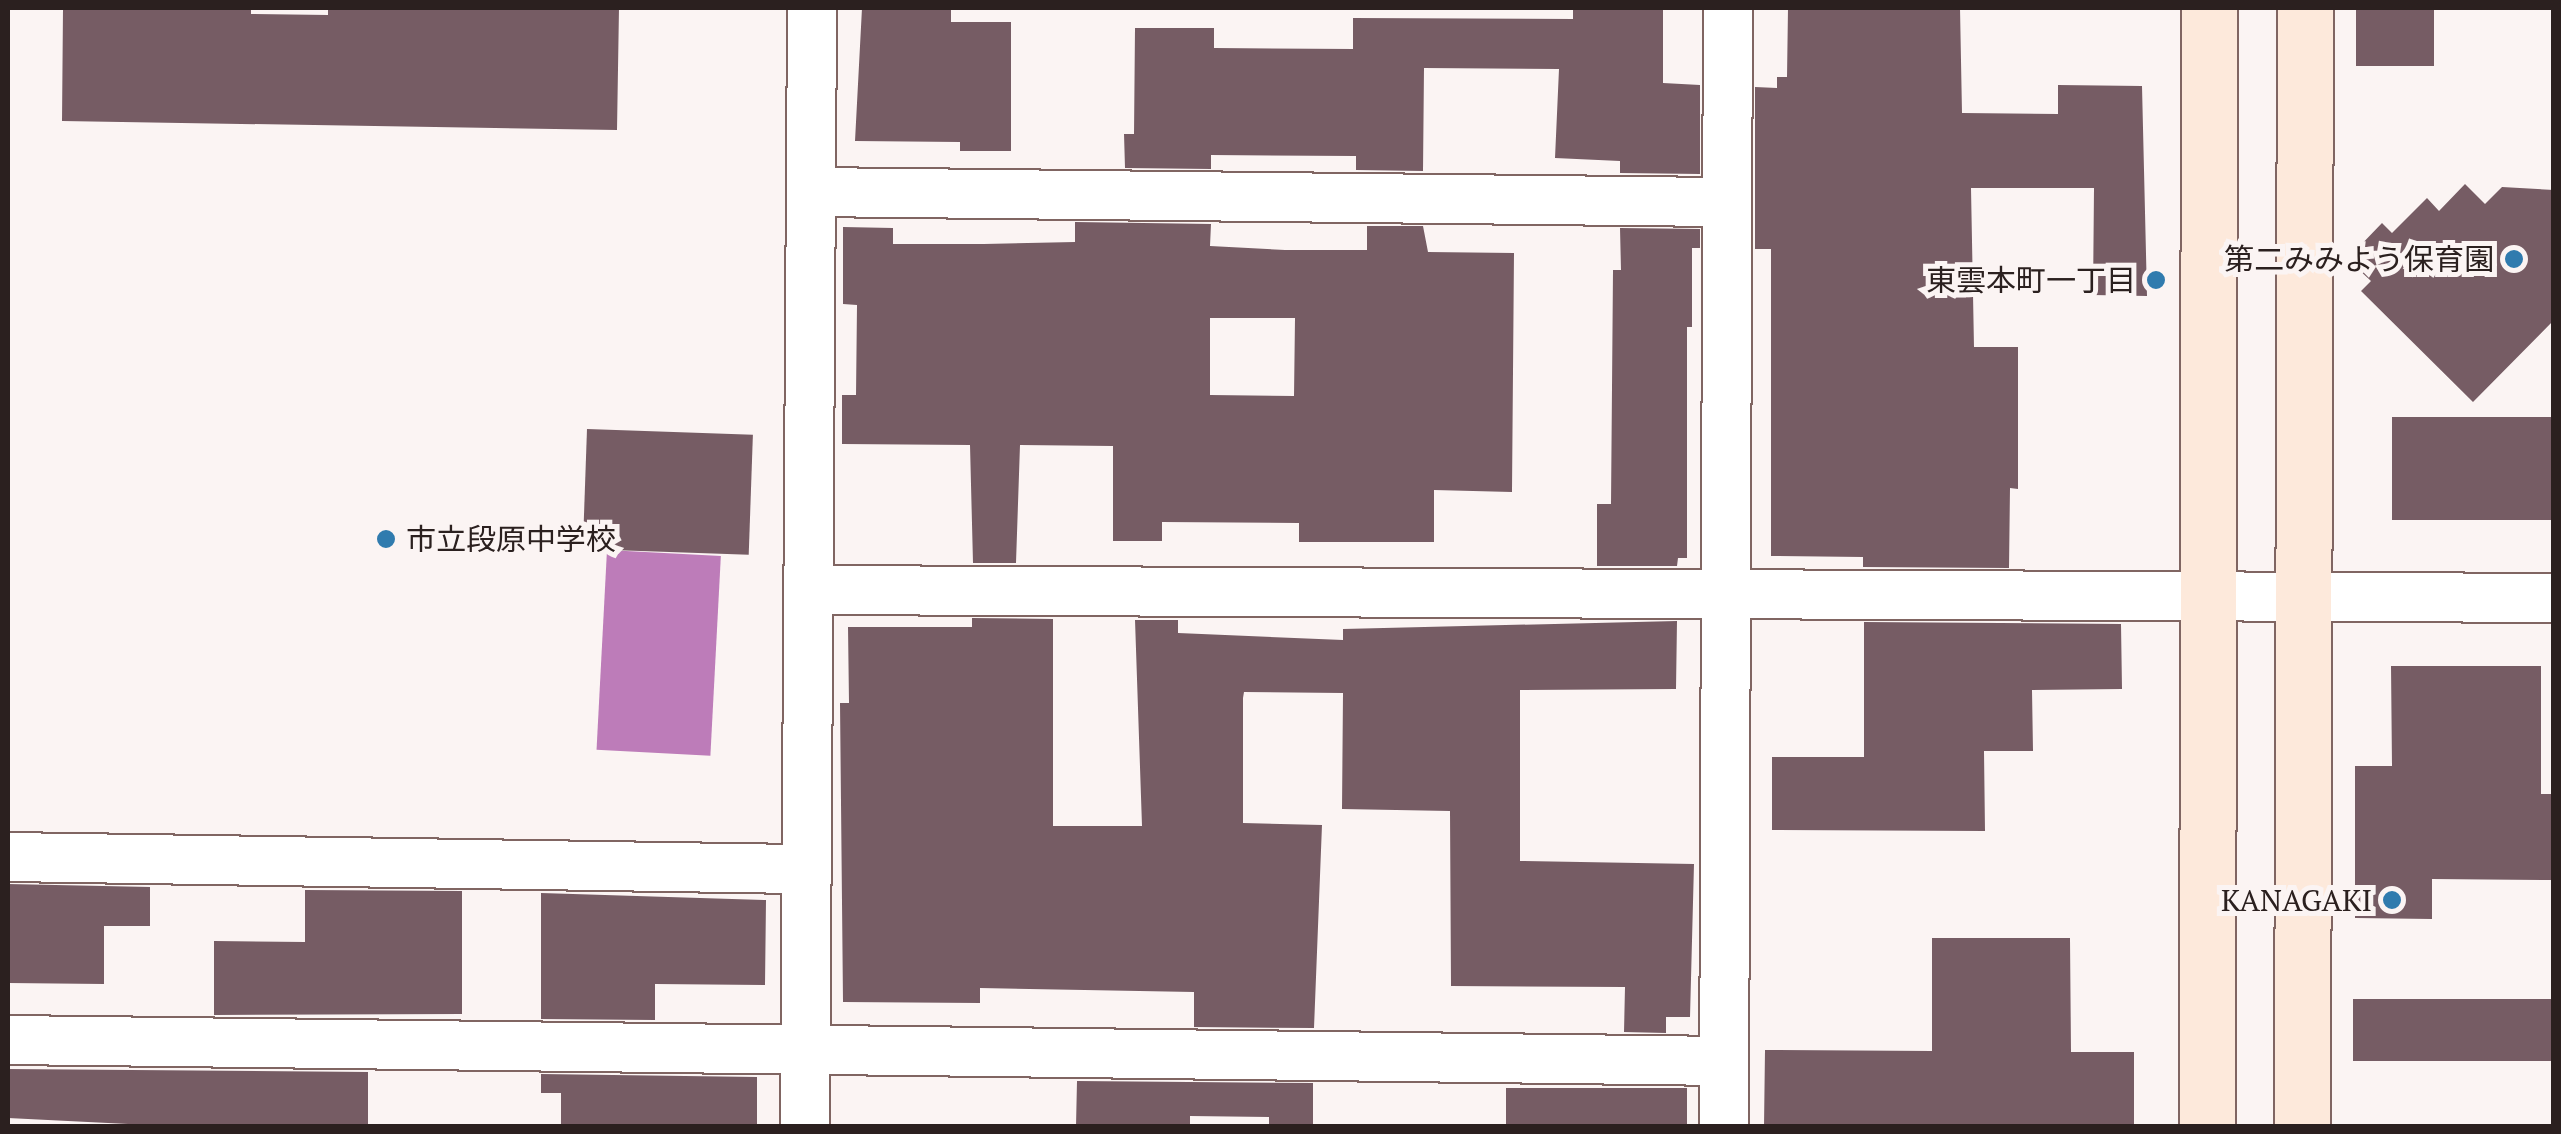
<!DOCTYPE html>
<meta charset="utf-8">
<style>
body{margin:0}
#map{position:relative;width:2561px;height:1134px;overflow:hidden;background:#fbf4f3;font-family:"PT Serif","Noto Sans JP",serif}
div>[style]{position:absolute}
.water>*{inset:0;background:#bd7cb9;transform-origin:0 0}
.building>*{inset:0;background:#765c64;transform-origin:0 0}
.roads{filter:drop-shadow(2px 0 #806562) drop-shadow(-2px 0 #806562) drop-shadow(0 2px #806562) drop-shadow(0 -2px #806562)}
.street>*{height:48px;margin:-24px;padding:0 24px;transform-origin:24px;border-radius:24px;background:#fff}
.secondary>*{height:55px;margin:-27.5px;padding:0 27.5px;transform-origin:27.5px;border-radius:27.5px;background:#fde9db}
.dots>*{width:28px;height:28px;translate:-50% -50%;box-sizing:border-box;border:5px solid #fbf4f3;border-radius:50%}
span{translate:-50% -50%;white-space:nowrap;text-align:center;line-height:1.15;-webkit-text-stroke:10px #fbf4f3;paint-order:stroke}
.poi-label{font-size:30px;color:#2b201f}
.right{translate:-100% -50%;text-align:right}
.left{translate:0 -50%;text-align:left}
.frame{position:absolute;inset:0;border:10px solid #2b201f;pointer-events:none}
</style>
<div id="map">
<div class="water">
<div style="left:607px;top:550px;width:114px;height:200px;rotate:3deg"></div>
</div>
<div class="building">
<div style="clip-path:polygon(63px 8px,251px 8px,251px 14px,328px 15px,328px 8px,619px 8px,617px 130px,62px 121px)"></div>
<div style="clip-path:polygon(862px 8px,951px 8px,951px 22px,1011px 22px,1011px 151px,960px 151px,960px 142px,855px 141px)"></div>
<div style="clip-path:polygon(1573px 8px,1663px 8px,1663px 83px,1700px 85px,1700px 174px,1620px 173px,1620px 161px,1555px 158px,1559px 69px,1424px 68px,1423px 171px,1356px 170px,1356px 156px,1211px 155px,1211px 169px,1125px 168px,1124px 134px,1134px 134px,1135px 28px,1214px 28px,1214px 48px,1353px 49px,1353px 18px,1573px 19px)"></div>
<div style="clip-path:polygon(1788px 8px,1960px 8px,1962px 113px,2058px 114px,2058px 85px,2142px 86px,2147px 296px,2093px 295px,2094px 188px,1971px 188px,1974px 347px,2018px 347px,2018px 489px,2010px 488px,2009px 568px,1863px 567px,1863px 557px,1771px 556px,1771px 249px,1755px 249px,1755px 87px,1777px 88px,1777px 77px,1787px 77px)"></div>
<div style="left:2356px;top:8px;width:78px;height:58px"></div>
<div style="clip-path:polygon(2465px 184px,2485px 204px,2502px 187px,2554px 190px,2554px 320px,2473px 402px,2361px 291px,2371px 281px,2357px 268px,2365px 260px,2356px 250px,2382px 223px,2392px 233px,2427px 198px,2439px 211px)"></div>
<div style="clip-path:polygon(evenodd,1075px 222px,1211px 224px,1210px 246px,1285px 250px,1367px 250px,1367px 226px,1423px 226px,1428px 252px,1514px 253px,1512px 492px,1434px 490px,1434px 542px,1299px 542px,1299px 523px,1162px 522px,1162px 541px,1113px 541px,1113px 446px,1020px 445px,1016px 563px,973px 563px,970px 445px,842px 444px,842px 395px,856px 395px,857px 305px,843px 304px,843px 227px,893px 228px,893px 244px,984px 244px,1075px 242px,1075px 222px,1210px 318px,1295px 318px,1294px 396px,1210px 395px,1210px 318px)"></div>
<div style="clip-path:polygon(1620px 228px,1700px 229px,1700px 248px,1692px 248px,1692px 327px,1687px 327px,1687px 558px,1678px 558px,1677px 566px,1597px 566px,1597px 504px,1611px 504px,1613px 270px,1621px 270px)"></div>
<div style="left:2554px;top:417px;width:103px;height:162px;rotate:90deg"></div>
<div style="left:587px;top:429px;width:166px;height:120px;rotate:2deg"></div>
<div style="clip-path:polygon(972px 618px,1053px 619px,1053px 826px,1142px 826px,1135px 620px,1178px 620px,1178px 633px,1343px 640px,1343px 629px,1677px 621px,1676px 689px,1520px 690px,1520px 861px,1694px 864px,1690px 1017px,1666px 1017px,1666px 1033px,1624px 1032px,1625px 987px,1451px 986px,1450px 811px,1342px 809px,1343px 693px,1244px 692px,1243px 698px,1243px 823px,1322px 825px,1314px 1028px,1194px 1027px,1194px 992px,980px 988px,980px 1003px,843px 1002px,840px 703px,849px 703px,848px 627px,972px 627px)"></div>
<div style="clip-path:polygon(1864px 622px,2121px 624px,2122px 689px,2032px 690px,2033px 751px,1984px 751px,1985px 831px,1772px 830px,1772px 757px,1864px 757px)"></div>
<div style="clip-path:polygon(2391px 666px,2541px 666px,2541px 794px,2554px 794px,2554px 880px,2432px 879px,2432px 919px,2355px 918px,2355px 766px,2392px 766px)"></div>
<div style="clip-path:polygon(8px 884px,150px 887px,150px 926px,104px 926px,104px 984px,8px 983px)"></div>
<div style="clip-path:polygon(305px 890px,462px 891px,462px 1014px,214px 1015px,214px 941px,305px 942px)"></div>
<div style="clip-path:polygon(541px 893px,766px 900px,765px 985px,655px 984px,655px 1020px,541px 1019px)"></div>
<div style="clip-path:polygon(1932px 938px,2070px 938px,2071px 1052px,2134px 1052px,2134px 1126px,1764px 1126px,1765px 1050px,1932px 1051px)"></div>
<div style="left:2353px;top:999px;width:201px;height:62px"></div>
<div style="clip-path:polygon(8px 1069px,368px 1072px,368px 1124px,168px 1126px,8px 1118px)"></div>
<div style="clip-path:polygon(541px 1074px,757px 1077px,757px 1126px,561px 1126px,561px 1093px,541px 1093px)"></div>
<div style="clip-path:polygon(1077px 1081px,1313px 1083px,1313px 1126px,1269px 1126px,1269px 1117px,1190px 1116px,1190px 1126px,1076px 1126px)"></div>
<div style="left:1506px;top:1088px;width:181px;height:38px"></div>
</div>
<div class="roads">
<div class="street">
<div style="left:811px;top:192px;width:916px;rotate:0.63deg"></div>
<div style="left:809px;top:590px;width:1745px;rotate:0.26deg"></div>
<div style="left:8px;top:857px;width:794px;rotate:0.87deg"></div>
<div style="left:8px;top:1040px;width:1716px;rotate:0.7deg"></div>
<div style="left:805px;top:1126px;width:1118px;rotate:-89.64deg"></div>
<div style="left:1724px;top:1126px;width:1118px;rotate:-89.8deg"></div>
</div>
<div class="secondary">
<div style="left:2207px;top:1126px;width:1118px;rotate:-89.9deg"></div>
<div style="left:2302px;top:1126px;width:1118px;rotate:-89.85deg"></div>
</div>
</div>
<div class="dots">
<div style="left:2514px;top:259px;background:#307bae"></div>
<div style="left:2156px;top:280px;background:#307bae"></div>
<div style="left:386px;top:539px;background:#307bae"></div>
<div style="left:2392px;top:900px;background:#307bae"></div>
</div>
<div class="poi-label">
<span class="right" style="left:2494px;top:259px">第二みみよう保育園</span>
<span class="right" style="left:2136px;top:280px">東雲本町一丁目</span>
<span class="left" style="left:406px;top:539px">市立段原中学校</span>
<span class="right" style="left:2372px;top:900px">KANAGAKI</span>
</div>
<div class="frame"></div>
</div>
